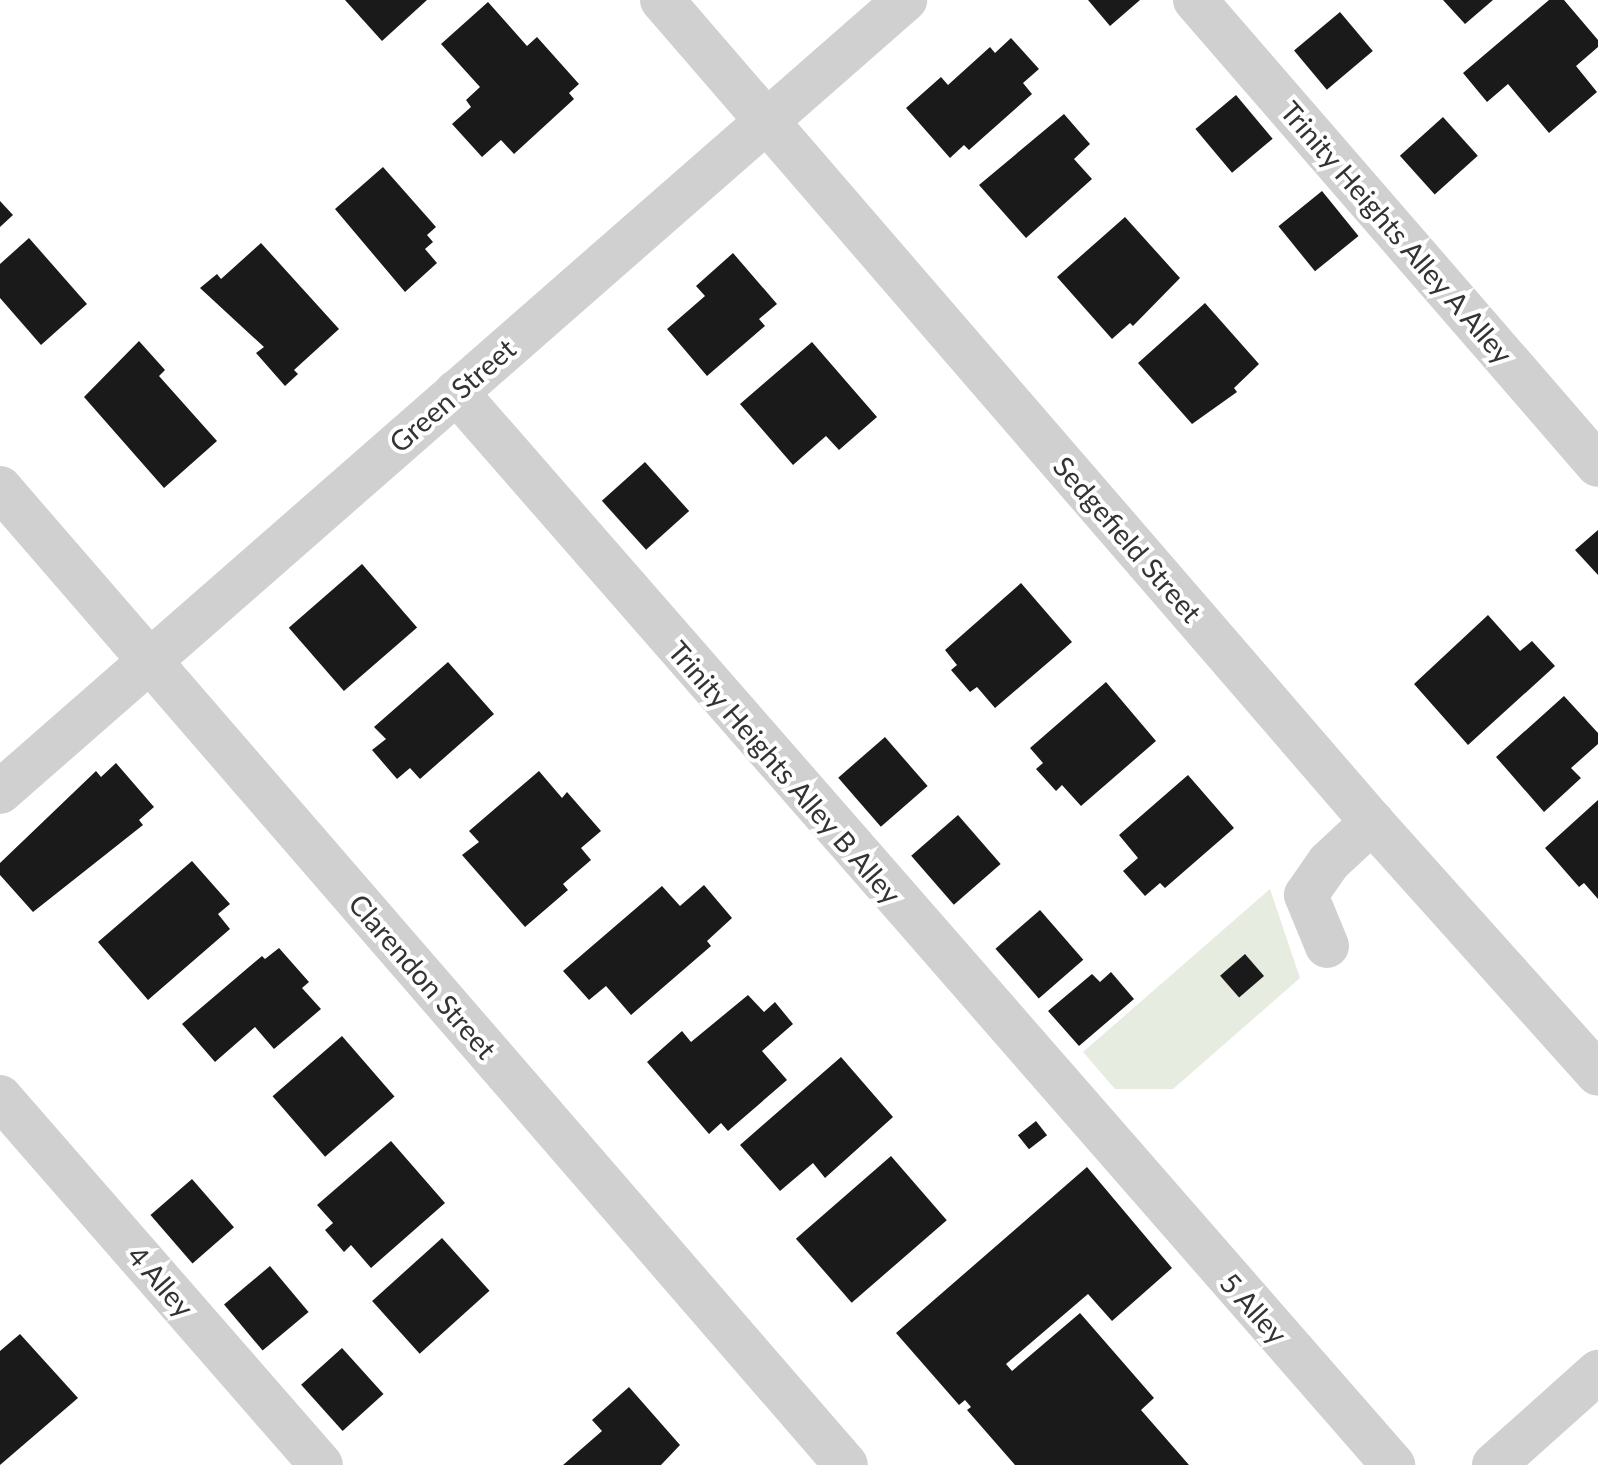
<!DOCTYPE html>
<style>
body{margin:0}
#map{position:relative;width:1598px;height:1465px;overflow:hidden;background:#fff;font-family:Lato,sans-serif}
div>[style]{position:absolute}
.green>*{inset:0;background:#e6ecdf}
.building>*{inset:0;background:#1a1a1a;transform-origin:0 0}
.minor>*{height:44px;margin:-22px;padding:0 22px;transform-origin:22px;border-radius:22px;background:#d0d0d0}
span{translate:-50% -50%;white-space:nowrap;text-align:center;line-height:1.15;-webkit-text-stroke:8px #fff;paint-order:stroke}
.street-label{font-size:28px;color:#333}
</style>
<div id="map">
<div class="green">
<div style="clip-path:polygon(1270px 889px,1300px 978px,1173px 1089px,1115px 1089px,1083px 1052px)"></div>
</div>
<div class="building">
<div style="clip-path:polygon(345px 0,427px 0,382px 41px)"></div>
<div style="clip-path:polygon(1088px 0,1140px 0,1110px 26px)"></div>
<div style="clip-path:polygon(1443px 0,1493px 0,1465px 24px)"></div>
<div style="clip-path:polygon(1549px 0,1564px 0,1598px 40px,1598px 47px,1576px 66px,1597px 92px,1549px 133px,1508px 84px,1487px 102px,1463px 73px)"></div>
<div style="clip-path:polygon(488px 2px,527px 46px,537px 37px,579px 84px,569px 93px,574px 99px,514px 154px,501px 140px,482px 157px,452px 124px,471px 107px,466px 100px,480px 87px,441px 44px)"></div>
<div style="left:1340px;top:12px;width:51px;height:60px;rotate:50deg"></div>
<div style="clip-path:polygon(1011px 38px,1039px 69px,1023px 83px,1032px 94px,969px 150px,964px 145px,950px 158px,906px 108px,941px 77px,948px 85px,990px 47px,995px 53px)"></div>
<div style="left:1236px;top:95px;width:57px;height:53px;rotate:50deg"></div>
<div style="clip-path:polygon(1064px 114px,1090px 144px,1074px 159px,1092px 179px,1026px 238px,979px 185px)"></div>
<div style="left:1443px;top:117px;width:52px;height:58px;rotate:48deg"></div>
<div style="clip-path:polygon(383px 167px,436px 227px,427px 235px,433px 242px,425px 249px,437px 263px,405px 292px,335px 209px)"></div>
<div style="left:1322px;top:191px;width:58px;height:56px;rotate:51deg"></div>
<div style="clip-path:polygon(0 201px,13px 215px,0 227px)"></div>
<div style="clip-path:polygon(1125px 217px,1180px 278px,1133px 326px,1130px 323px,1112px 339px,1057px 277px)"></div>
<div style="clip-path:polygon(29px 238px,87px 304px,41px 345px,0 298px,0 264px)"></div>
<div style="clip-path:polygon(261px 243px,339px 329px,294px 370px,298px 374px,285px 386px,256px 353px,264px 347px,200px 288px,217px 274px,221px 279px)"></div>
<div style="clip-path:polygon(733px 253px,777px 304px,759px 319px,765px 326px,707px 376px,667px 329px,705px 296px,696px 286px)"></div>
<div style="clip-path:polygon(1205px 303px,1259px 364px,1234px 388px,1237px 392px,1192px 424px,1138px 363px)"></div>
<div style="clip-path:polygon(139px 341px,165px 370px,159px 376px,217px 441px,164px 488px,84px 397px)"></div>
<div style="clip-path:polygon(812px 342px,877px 417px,839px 450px,826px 436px,793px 465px,740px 404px)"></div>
<div style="left:645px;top:462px;width:66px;height:58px;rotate:48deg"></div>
<div style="clip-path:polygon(1598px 530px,1598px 575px,1575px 550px)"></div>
<div style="left:362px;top:564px;width:84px;height:97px;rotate:49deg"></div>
<div style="clip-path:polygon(1021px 583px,1072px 642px,995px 708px,977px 687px,970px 692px,951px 670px,957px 665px,945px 650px)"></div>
<div style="clip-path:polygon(1488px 615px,1520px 651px,1532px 641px,1555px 666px,1468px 745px,1414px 684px)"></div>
<div style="clip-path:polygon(448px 662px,494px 714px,420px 779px,410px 768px,397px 779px,372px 750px,386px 739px,374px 727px)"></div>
<div style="clip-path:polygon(1106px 682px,1156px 741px,1081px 806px,1062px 785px,1056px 791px,1036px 769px,1043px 763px,1030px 748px)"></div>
<div style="clip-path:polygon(1564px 696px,1598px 733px,1598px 744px,1571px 768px,1581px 778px,1544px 812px,1496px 757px)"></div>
<div style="left:885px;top:737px;width:65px;height:62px;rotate:49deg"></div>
<div style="clip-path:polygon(116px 763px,154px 807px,139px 820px,143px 825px,33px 912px,0 875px,0 863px,96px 771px,101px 777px)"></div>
<div style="clip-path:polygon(539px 771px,562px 798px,567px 792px,601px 831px,581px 848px,591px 860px,563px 884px,568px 890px,525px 927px,462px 855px,479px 842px,469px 831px)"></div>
<div style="clip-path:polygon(1188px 775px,1234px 828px,1165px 888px,1160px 883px,1145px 896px,1123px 871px,1138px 858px,1119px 835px)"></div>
<div style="clip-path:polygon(1598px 800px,1598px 899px,1584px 883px,1579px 887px,1545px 848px)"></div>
<div style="left:958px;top:815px;width:65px;height:62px;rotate:49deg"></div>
<div style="clip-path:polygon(192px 861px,230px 904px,218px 914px,230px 929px,148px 1000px,98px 942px)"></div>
<div style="clip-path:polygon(704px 885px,732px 918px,707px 941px,711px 946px,631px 1015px,606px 986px,589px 1000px,563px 971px,662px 886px,680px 906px)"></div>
<div style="left:1040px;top:910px;width:66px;height:59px;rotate:49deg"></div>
<div style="clip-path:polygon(279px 948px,309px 982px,302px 988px,321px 1009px,274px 1049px,255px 1027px,215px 1062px,182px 1024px,262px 956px,265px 959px)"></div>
<div style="left:1245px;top:954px;width:29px;height:33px;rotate:49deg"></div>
<div style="clip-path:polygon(1111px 972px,1134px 999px,1079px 1046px,1048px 1011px,1092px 974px,1100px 982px)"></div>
<div style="clip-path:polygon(748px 995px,764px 1012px,775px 1002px,793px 1024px,762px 1051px,787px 1080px,728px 1131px,721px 1123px,709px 1134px,647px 1062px,682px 1031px,691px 1042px)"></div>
<div style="left:342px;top:1036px;width:80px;height:92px;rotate:49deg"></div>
<div style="clip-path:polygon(841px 1057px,893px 1117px,825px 1178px,813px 1163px,780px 1191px,740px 1145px)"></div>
<div style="left:1036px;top:1121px;width:18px;height:23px;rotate:52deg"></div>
<div style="clip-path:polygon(391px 1141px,445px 1203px,371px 1268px,351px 1245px,344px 1252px,325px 1230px,333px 1223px,317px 1205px)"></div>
<div style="left:891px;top:1156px;width:85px;height:126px;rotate:49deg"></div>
<div style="clip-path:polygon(1087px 1167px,1172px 1268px,1112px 1321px,1088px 1294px,1006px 1364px,1012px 1371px,1080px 1313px,1154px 1398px,1141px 1410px,1189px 1465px,1015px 1465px,967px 1410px,971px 1407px,965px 1400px,959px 1405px,896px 1333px)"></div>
<div style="left:192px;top:1179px;width:64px;height:55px;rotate:49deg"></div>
<div style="left:442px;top:1238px;width:71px;height:94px;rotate:48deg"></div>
<div style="left:270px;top:1266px;width:60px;height:60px;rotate:50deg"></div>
<div style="clip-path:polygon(20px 1334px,78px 1398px,0 1465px,0 1351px)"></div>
<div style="left:342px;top:1348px;width:62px;height:55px;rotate:48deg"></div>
<div style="clip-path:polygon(629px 1387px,680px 1445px,661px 1465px,563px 1465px,602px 1431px,592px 1420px)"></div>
</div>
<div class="minor">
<div style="left:662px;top:0;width:1086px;rotate:49.18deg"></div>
<div style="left:1372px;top:822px;width:338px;rotate:48.1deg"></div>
<div style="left:1195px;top:0;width:615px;rotate:49.09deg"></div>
<div style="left:456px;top:392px;width:1425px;rotate:48.87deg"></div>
<div style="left:0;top:488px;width:1292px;rotate:49.11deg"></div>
<div style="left:0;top:792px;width:1203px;rotate:-41.19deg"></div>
<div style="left:1327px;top:946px;width:55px;rotate:-112.4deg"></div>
<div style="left:1306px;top:895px;width:40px;rotate:-55.1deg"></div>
<div style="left:1329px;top:862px;width:59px;rotate:-42.9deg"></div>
<div style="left:0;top:1097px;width:488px;rotate:48.9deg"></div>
<div style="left:1494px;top:1465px;width:140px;rotate:-41.8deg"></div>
</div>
<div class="street-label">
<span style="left:1397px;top:232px;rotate:49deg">Trinity Heights Alley A Alley</span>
<span style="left:452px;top:395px;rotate:-41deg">Green Street</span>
<span style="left:1128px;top:539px;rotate:49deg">Sedgefield Street</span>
<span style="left:785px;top:772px;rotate:49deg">Trinity Heights Alley B Alley</span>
<span style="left:423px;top:976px;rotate:49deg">Clarendon Street</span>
<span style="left:161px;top:1281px;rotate:49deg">4 Alley</span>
<span style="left:1254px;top:1308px;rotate:48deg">5 Alley</span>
</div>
</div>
